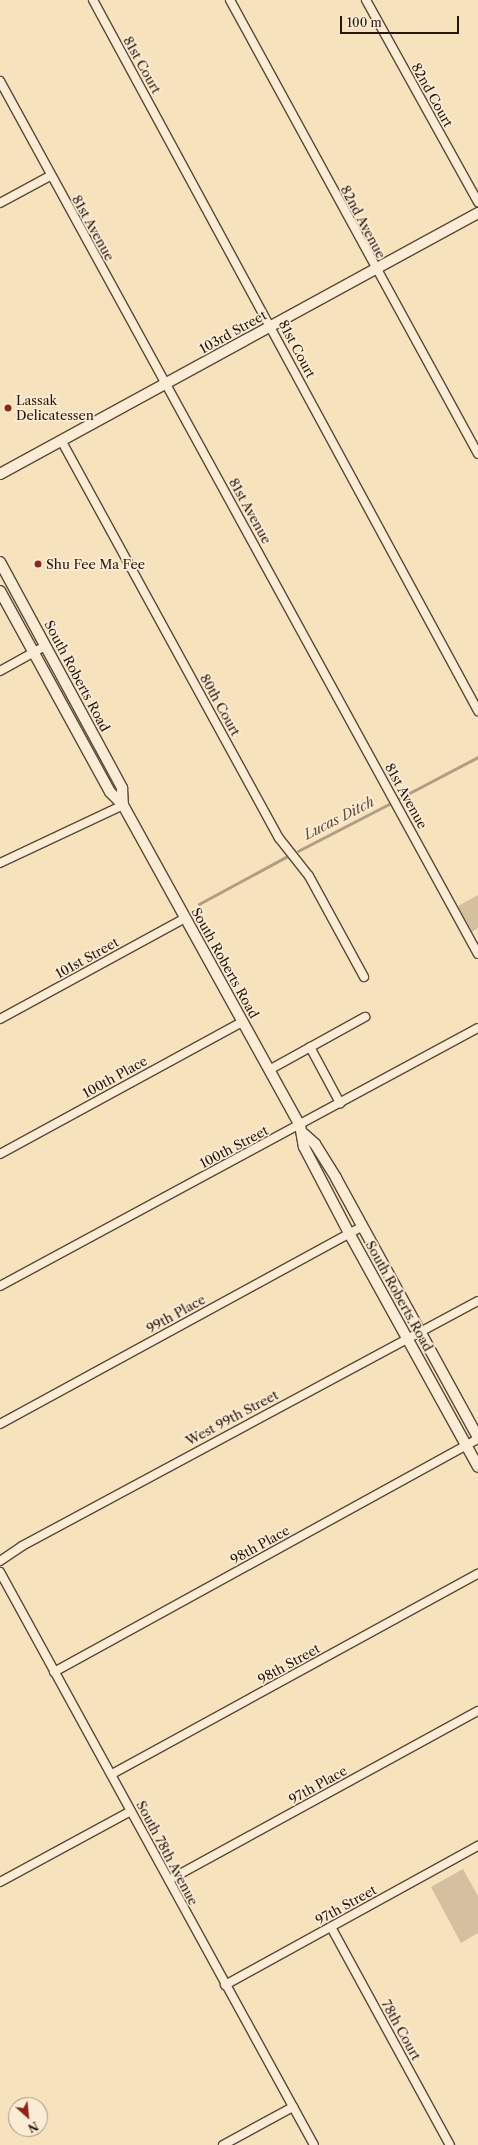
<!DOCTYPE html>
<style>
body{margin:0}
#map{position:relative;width:478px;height:2145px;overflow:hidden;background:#f7e2be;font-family:"Libre Caslon Text",serif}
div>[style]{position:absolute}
.green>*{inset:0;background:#d4bf9f}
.stream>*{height:2.5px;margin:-1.25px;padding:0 1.25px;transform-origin:1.25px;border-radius:1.25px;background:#b19d81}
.roads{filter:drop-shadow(1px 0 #5c4937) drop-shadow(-1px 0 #5c4937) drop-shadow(0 1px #5c4937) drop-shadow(0 -1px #5c4937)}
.minor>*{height:8px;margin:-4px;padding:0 4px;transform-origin:4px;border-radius:4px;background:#faecd5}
.tertiary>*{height:10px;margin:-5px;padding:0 5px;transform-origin:5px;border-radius:5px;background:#faecd5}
.dots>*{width:11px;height:11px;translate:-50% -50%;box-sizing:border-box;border:2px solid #faecd5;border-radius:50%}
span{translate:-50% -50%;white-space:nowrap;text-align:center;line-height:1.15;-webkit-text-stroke:3.5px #faecd5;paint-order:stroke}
.street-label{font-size:13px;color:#28160a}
.poi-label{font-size:13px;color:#28160a}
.left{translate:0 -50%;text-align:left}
.water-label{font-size:14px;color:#5f4c3a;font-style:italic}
.north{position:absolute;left:8px;top:2097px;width:40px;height:40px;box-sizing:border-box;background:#faecd5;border:1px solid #a69684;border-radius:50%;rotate:153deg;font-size:11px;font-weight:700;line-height:16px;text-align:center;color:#28160a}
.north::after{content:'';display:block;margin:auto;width:14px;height:18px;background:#8f2418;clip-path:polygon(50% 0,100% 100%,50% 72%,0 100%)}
.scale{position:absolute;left:340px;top:16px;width:119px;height:18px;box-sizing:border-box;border:2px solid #28160a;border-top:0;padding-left:5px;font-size:12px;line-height:14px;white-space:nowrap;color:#28160a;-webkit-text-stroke:3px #faecd5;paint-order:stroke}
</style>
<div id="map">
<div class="green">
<div style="clip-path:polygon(478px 895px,478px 928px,472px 932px,458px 906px)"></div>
<div style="clip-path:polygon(463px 1869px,478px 1896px,478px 1933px,461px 1943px,431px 1887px)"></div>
</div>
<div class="stream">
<div style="left:400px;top:798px;width:88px;rotate:-27.7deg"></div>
<div style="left:298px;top:851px;width:102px;rotate:-27.3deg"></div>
<div style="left:199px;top:904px;width:99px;rotate:-28.4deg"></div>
</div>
<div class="roads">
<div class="minor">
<div style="left:93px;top:0;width:809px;rotate:61.56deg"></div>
<div style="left:230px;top:0;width:517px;rotate:61.35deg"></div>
<div style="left:366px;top:0;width:231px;rotate:61deg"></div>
<div style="left:0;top:81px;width:995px;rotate:61.3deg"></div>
<div style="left:0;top:203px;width:57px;rotate:-28.4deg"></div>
<div style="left:61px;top:440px;width:454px;rotate:61.3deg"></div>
<div style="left:279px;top:838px;width:48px;rotate:51.7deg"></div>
<div style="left:309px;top:876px;width:115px;rotate:61.4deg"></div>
<div style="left:0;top:671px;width:51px;rotate:-29.1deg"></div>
<div style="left:0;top:863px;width:136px;rotate:-25.2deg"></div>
<div style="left:0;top:1019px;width:211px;rotate:-28.6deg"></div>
<div style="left:310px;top:1047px;width:64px;rotate:61.8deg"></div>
<div style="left:269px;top:1070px;width:110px;rotate:-28.9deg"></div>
<div style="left:0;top:1154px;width:276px;rotate:-28.6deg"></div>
<div style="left:0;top:1286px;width:543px;rotate:-28.36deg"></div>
<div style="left:0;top:1424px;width:413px;rotate:-28.6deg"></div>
<div style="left:0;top:1561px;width:27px;rotate:-34deg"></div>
<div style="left:22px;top:1546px;width:518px;rotate:-28.25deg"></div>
<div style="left:0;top:1572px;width:653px;rotate:61.28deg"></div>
<div style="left:54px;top:1672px;width:484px;rotate:-28.8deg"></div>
<div style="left:112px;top:1774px;width:417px;rotate:-28.7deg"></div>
<div style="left:169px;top:1880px;width:352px;rotate:-28.7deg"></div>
<div style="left:0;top:1882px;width:149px;rotate:-28.5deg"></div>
<div style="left:331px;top:1927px;width:248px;rotate:61.4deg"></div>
<div style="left:225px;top:1985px;width:289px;rotate:-28.8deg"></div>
<div style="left:223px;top:2145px;width:80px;rotate:-28.5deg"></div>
</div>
<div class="tertiary">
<div style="left:0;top:474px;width:545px;rotate:-28.64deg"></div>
<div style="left:0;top:562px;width:257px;rotate:61.6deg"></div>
<div style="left:122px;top:788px;width:17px;rotate:87deg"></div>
<div style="left:0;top:591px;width:229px;rotate:61.3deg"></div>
<div style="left:110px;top:792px;width:18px;rotate:45deg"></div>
<div style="left:123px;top:805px;width:366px;rotate:61.1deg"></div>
<div style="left:300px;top:1125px;width:22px;rotate:80deg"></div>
<div style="left:304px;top:1147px;width:97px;rotate:62.4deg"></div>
<div style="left:349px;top:1233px;width:267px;rotate:61.1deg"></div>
<div style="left:304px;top:1134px;width:15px;rotate:42deg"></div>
<div style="left:315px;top:1144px;width:40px;rotate:58deg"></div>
<div style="left:336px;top:1178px;width:295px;rotate:61.3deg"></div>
</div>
</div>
<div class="dots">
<div style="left:8px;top:408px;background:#8f2418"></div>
<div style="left:38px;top:564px;background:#8f2418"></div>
</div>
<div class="street-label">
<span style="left:142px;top:65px;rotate:61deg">81st Court</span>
<span style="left:432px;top:95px;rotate:61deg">82nd Court</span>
<span style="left:363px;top:222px;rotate:62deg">82nd Avenue</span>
<span style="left:93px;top:228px;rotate:61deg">81st Avenue</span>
<span style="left:233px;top:332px;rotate:-29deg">103rd Street</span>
<span style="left:297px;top:349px;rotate:62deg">81st Court</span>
<span style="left:250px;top:511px;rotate:61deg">81st Avenue</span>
<span style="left:77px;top:676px;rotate:62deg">South Roberts Road</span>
<span style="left:220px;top:705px;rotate:61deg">80th Court</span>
<span style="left:406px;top:796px;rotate:61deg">81st Avenue</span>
<span style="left:87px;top:958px;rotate:-29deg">101st Street</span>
<span style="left:225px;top:963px;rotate:61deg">South Roberts Road</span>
<span style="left:115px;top:1077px;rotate:-29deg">100th Place</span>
<span style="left:234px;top:1147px;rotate:-28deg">100th Street</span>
<span style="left:399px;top:1296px;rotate:61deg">South Roberts Road</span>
<span style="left:176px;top:1314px;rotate:-29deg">99th Place</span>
<span style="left:232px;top:1418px;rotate:-28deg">West 99th Street</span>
<span style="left:260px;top:1545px;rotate:-29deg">98th Place</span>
<span style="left:289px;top:1664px;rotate:-29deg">98th Street</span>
<span style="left:318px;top:1785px;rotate:-29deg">97th Place</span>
<span style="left:167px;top:1853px;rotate:62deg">South 78th Avenue</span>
<span style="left:346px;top:1905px;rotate:-29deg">97th Street</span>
<span style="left:401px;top:2030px;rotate:61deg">78th Court</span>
</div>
<div class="poi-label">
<span class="left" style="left:16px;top:408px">Lassak<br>Delicatessen</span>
<span class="left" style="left:46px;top:564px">Shu Fee Ma Fee</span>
</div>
<div class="water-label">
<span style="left:339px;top:818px;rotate:-27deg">Lucas Ditch</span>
</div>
<div class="north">N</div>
<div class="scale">100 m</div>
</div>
